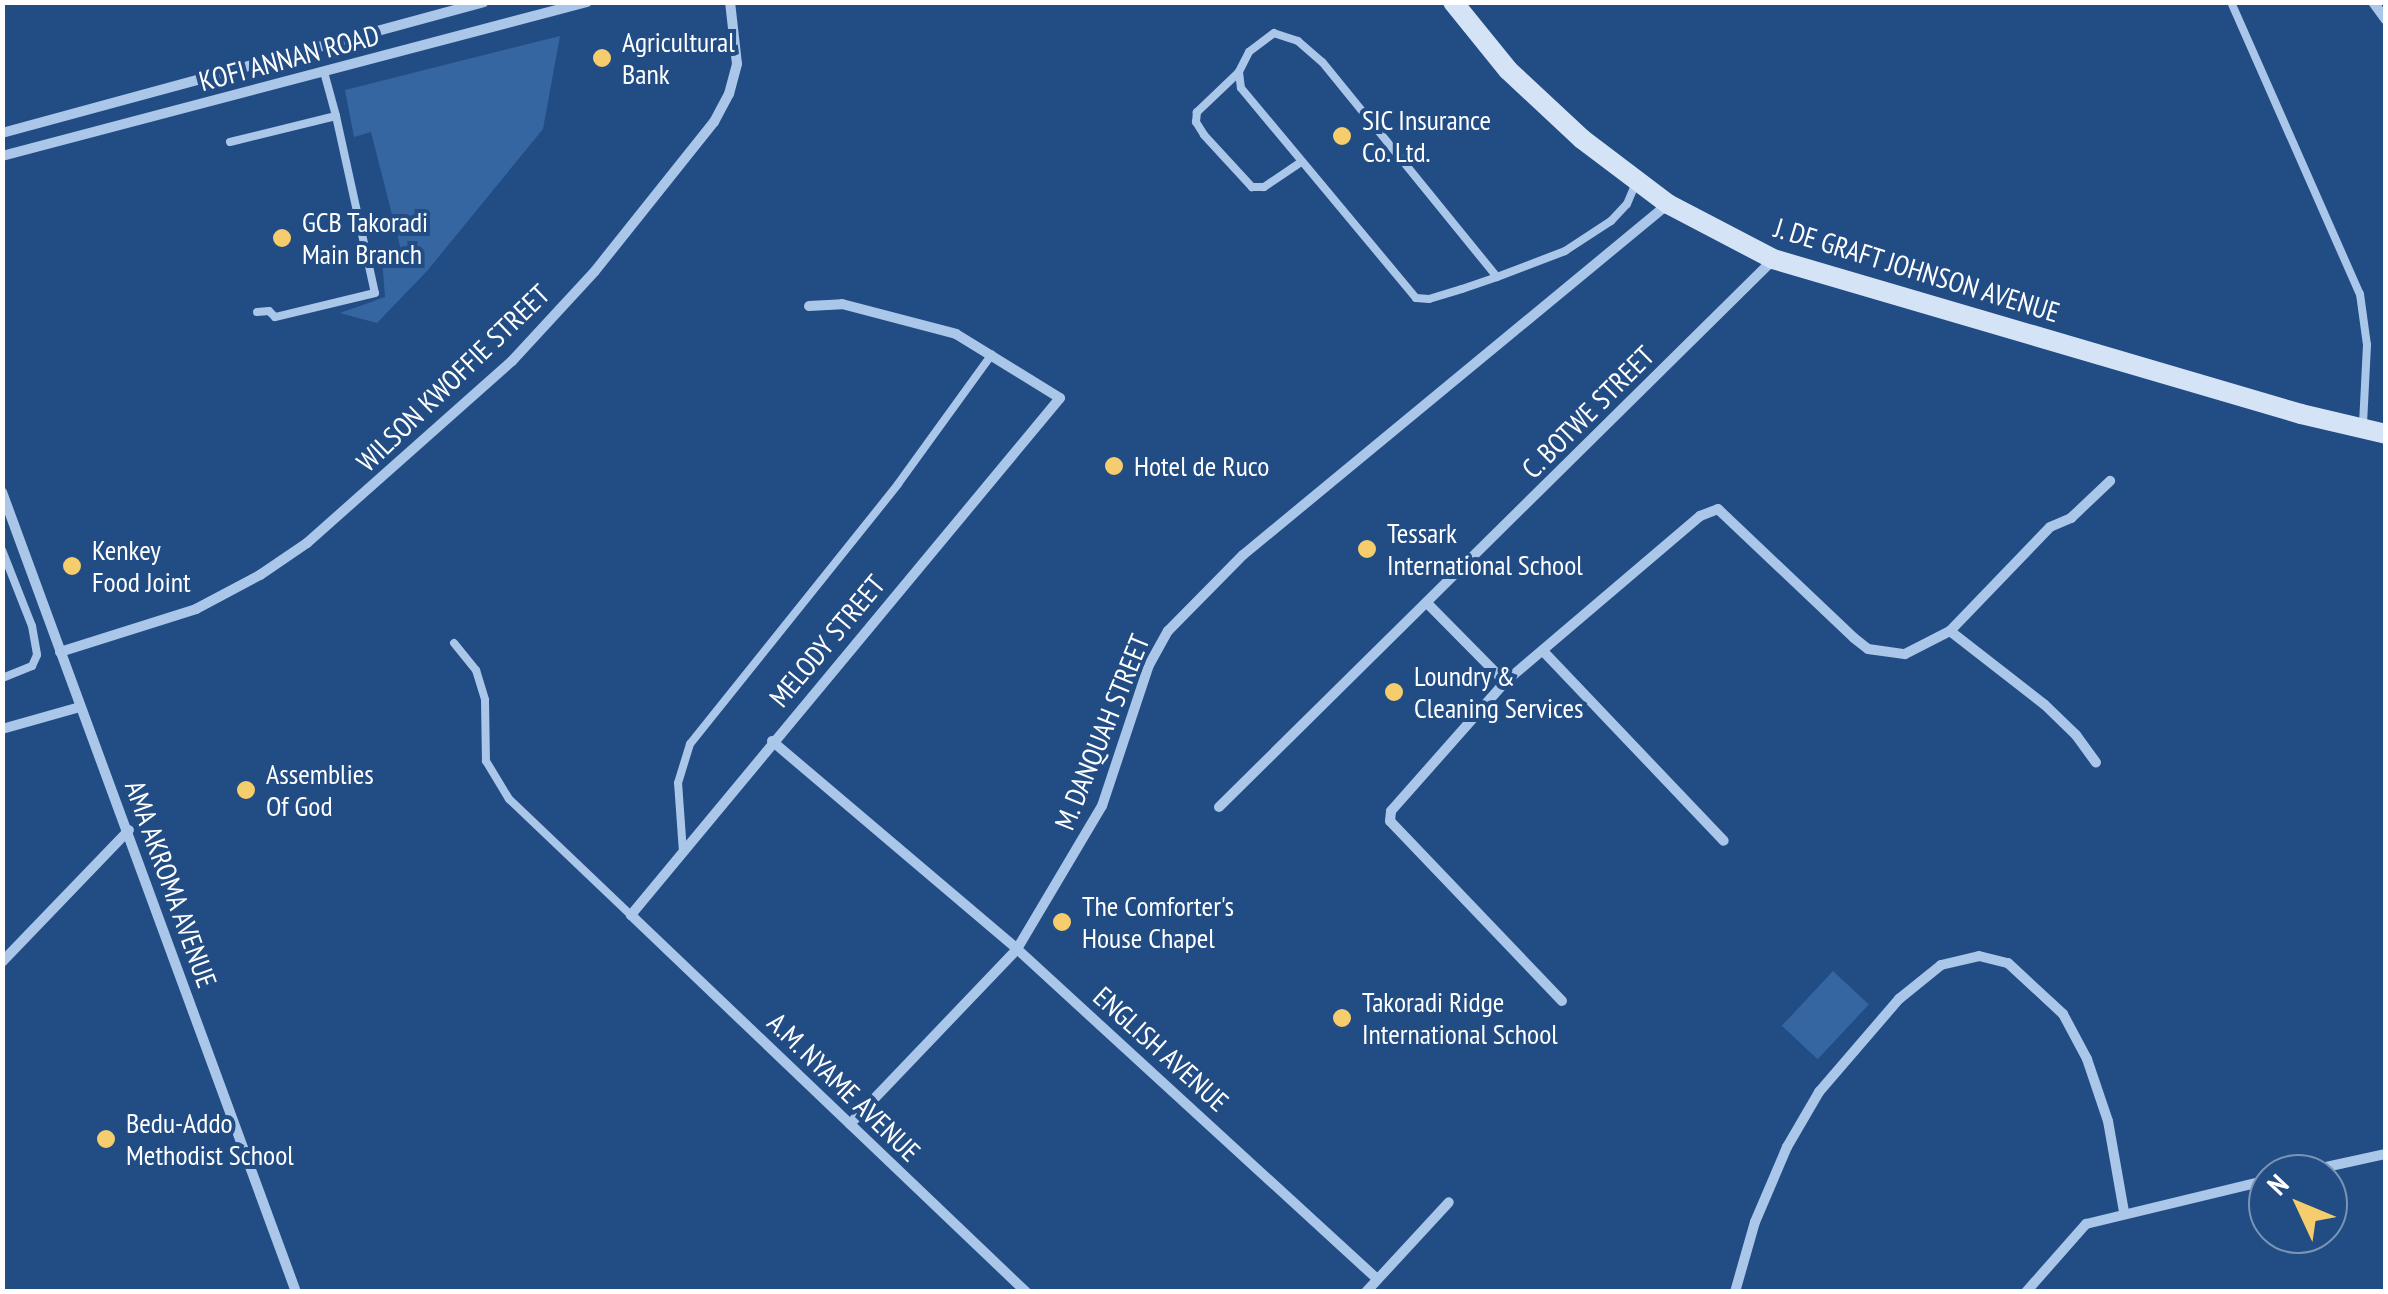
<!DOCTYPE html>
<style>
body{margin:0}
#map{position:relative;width:2388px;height:1294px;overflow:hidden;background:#224c84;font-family:"PT Sans Narrow",sans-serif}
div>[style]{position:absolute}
.green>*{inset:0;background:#3666a1;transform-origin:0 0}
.lane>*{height:8px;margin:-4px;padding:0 4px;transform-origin:4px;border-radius:4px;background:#aac6e9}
.street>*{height:10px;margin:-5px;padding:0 5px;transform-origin:5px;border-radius:5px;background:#aac6e9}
.secondary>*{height:20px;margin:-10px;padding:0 10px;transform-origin:10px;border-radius:10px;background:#d5e3f7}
.dots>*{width:28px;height:28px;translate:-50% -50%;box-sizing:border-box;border:5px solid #224c84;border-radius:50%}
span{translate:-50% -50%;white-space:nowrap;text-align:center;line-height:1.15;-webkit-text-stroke:8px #224c84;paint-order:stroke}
.poi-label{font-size:28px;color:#fff}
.left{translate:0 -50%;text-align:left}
.street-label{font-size:28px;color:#fff}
.frame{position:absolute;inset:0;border:5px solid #fff;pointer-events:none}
.north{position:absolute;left:2248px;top:1154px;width:100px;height:100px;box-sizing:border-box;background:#224c84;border:2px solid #7a94b5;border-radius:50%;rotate:314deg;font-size:28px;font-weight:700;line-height:40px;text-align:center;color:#fff}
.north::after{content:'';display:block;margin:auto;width:35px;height:45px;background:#f5cd6c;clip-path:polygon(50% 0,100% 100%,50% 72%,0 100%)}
</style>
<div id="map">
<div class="green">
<div style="clip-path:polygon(560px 36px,543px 129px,427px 271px,377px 323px,340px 313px,385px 297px,382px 258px,401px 250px,371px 132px,354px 137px,345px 90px)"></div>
<div style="left:1833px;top:971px;width:49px;height:75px;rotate:43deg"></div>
</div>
<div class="lane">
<div style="left:2231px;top:2px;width:319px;rotate:66.2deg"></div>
<div style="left:2360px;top:294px;width:51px;rotate:82.2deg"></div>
<div style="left:2367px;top:345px;width:80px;rotate:92.9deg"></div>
<div style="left:324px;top:72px;width:46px;rotate:74.7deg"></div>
<div style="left:1238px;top:73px;width:57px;rotate:136.4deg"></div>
<div style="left:1197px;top:112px;width:10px;rotate:96deg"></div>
<div style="left:1196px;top:122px;width:15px;rotate:58deg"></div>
<div style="left:1204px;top:135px;width:71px;rotate:47.3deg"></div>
<div style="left:1252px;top:187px;width:12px"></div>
<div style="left:1264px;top:187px;width:45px;rotate:-34deg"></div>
<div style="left:230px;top:142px;width:109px;rotate:-13.8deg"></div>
<div style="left:336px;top:116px;width:181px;rotate:77.6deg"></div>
<div style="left:375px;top:293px;width:103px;rotate:166.5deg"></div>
<div style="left:275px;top:317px;width:8px;rotate:-135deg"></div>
<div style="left:269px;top:311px;width:12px;rotate:175deg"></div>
<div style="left:1497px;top:277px;width:277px;rotate:-129.1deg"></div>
<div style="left:1322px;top:62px;width:32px;rotate:-139deg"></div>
<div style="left:1298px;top:41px;width:25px;rotate:-162deg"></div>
<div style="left:1274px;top:33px;width:31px;rotate:143deg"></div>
<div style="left:1249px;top:52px;width:22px;rotate:117deg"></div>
<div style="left:1239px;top:72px;width:16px;rotate:83deg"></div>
<div style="left:1241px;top:88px;width:273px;rotate:50.2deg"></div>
<div style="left:1416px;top:298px;width:13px;rotate:4deg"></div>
<div style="left:1429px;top:299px;width:34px;rotate:-17deg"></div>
<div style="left:1462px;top:289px;width:37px;rotate:-19deg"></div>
<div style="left:1497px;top:277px;width:73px;rotate:-20.9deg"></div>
<div style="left:1565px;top:251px;width:55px;rotate:-33.1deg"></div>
<div style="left:1611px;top:221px;width:23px;rotate:-47deg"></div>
<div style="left:1627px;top:204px;width:25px;rotate:-67deg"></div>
<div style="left:2px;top:550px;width:82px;rotate:68.5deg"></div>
<div style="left:32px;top:626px;width:29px;rotate:80deg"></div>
<div style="left:37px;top:655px;width:12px;rotate:114deg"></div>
<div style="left:32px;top:666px;width:32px;rotate:158deg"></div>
<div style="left:454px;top:643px;width:35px;rotate:51deg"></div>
<div style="left:476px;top:670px;width:31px;rotate:73deg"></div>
<div style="left:485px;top:700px;width:61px;rotate:89.1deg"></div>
<div style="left:486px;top:761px;width:44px;rotate:58.8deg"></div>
<div style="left:509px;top:799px;width:168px;rotate:43.6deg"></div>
<div style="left:683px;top:852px;width:69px;rotate:-94.1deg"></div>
<div style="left:678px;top:783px;width:41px;rotate:-72.9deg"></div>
<div style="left:690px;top:744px;width:333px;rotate:-51.3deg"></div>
<div style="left:898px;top:484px;width:160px;rotate:-54.1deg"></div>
</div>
<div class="street">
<div style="left:2373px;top:2px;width:22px;rotate:54deg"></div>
<div style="left:2px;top:133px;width:499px;rotate:-15.2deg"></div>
<div style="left:2px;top:156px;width:605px;rotate:-14.75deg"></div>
<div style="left:809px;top:306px;width:33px;rotate:-3deg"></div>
<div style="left:842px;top:304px;width:118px;rotate:14.7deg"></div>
<div style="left:956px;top:334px;width:122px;rotate:31.6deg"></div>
<div style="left:1060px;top:398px;width:672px;rotate:129.69deg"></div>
<div style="left:631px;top:915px;width:546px;rotate:43.66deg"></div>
<div style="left:2px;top:492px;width:852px;rotate:69.82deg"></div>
<div style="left:1428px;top:604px;width:110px;rotate:45.4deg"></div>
<div style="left:1950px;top:631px;width:120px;rotate:37.9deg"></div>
<div style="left:2045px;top:705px;width:43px;rotate:44.1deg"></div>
<div style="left:2076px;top:735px;width:34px;rotate:54deg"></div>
<div style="left:1543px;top:651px;width:262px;rotate:46.4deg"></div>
<div style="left:60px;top:652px;width:143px;rotate:-17.5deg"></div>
<div style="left:196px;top:609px;width:72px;rotate:-28deg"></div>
<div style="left:260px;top:575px;width:57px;rotate:-34.2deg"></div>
<div style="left:307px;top:543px;width:274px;rotate:-41.6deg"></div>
<div style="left:512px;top:361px;width:122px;rotate:-47.3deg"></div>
<div style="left:595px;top:271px;width:191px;rotate:-51.4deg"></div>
<div style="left:714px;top:122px;width:32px;rotate:-62deg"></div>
<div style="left:729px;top:94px;width:31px;rotate:-75deg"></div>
<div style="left:737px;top:64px;width:62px;rotate:-96.4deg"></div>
<div style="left:2px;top:729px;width:81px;rotate:-15.8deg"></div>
<div style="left:772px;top:741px;width:321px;rotate:40.3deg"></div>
<div style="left:1017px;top:949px;width:488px;rotate:42.5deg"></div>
<div style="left:1219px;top:807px;width:779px;rotate:-44.64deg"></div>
<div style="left:2px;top:962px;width:183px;rotate:-46.1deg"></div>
<div style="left:1562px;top:1001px;width:249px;rotate:-133.7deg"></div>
<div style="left:1390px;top:821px;width:10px;rotate:-84deg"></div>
<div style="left:1391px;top:811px;width:172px;rotate:-48.5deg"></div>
<div style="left:1505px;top:682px;width:256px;rotate:-40.4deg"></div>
<div style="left:1700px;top:516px;width:19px;rotate:-21deg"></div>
<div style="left:1718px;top:509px;width:187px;rotate:43.5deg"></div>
<div style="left:1854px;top:638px;width:18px;rotate:38deg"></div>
<div style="left:1868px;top:649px;width:37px;rotate:8deg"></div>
<div style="left:1905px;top:654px;width:51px;rotate:-27.1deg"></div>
<div style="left:1950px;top:631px;width:144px;rotate:-46.1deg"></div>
<div style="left:2050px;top:527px;width:23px;rotate:-23deg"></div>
<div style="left:2071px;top:518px;width:54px;rotate:-43.5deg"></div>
<div style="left:850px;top:1124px;width:242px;rotate:-46.3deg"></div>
<div style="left:1017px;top:949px;width:166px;rotate:-59.3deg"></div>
<div style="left:1102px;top:806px;width:149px;rotate:-71.6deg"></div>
<div style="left:1149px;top:665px;width:39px;rotate:-61deg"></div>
<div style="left:1168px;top:631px;width:107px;rotate:-45.4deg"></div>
<div style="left:1243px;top:555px;width:551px;rotate:-39.55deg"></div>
<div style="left:2294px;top:1174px;width:94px;rotate:-12.3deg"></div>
<div style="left:1366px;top:1292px;width:122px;rotate:-47.3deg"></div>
<div style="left:1735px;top:1292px;width:73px;rotate:-74.1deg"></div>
<div style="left:1755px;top:1222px;width:82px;rotate:-66.9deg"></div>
<div style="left:1787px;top:1147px;width:64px;rotate:-59.8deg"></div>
<div style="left:1819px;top:1092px;width:123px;rotate:-49.3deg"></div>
<div style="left:1899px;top:999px;width:54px;rotate:-39deg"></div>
<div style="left:1941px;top:965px;width:39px;rotate:-13deg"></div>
<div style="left:1979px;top:956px;width:30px;rotate:14deg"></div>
<div style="left:2008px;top:963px;width:75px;rotate:42.8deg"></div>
<div style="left:2063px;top:1014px;width:51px;rotate:61.9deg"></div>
<div style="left:2087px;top:1059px;width:65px;rotate:71.3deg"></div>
<div style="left:2108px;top:1121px;width:92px;rotate:80deg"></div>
<div style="left:2026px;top:1292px;width:91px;rotate:-48.6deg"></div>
<div style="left:2086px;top:1224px;width:187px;rotate:-13.6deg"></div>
</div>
<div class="secondary">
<div style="left:1453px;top:2px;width:87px;rotate:51deg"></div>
<div style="left:1508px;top:70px;width:101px;rotate:43deg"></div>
<div style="left:1582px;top:139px;width:108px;rotate:37.1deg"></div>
<div style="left:1668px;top:204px;width:119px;rotate:27.6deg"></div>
<div style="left:1773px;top:259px;width:550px;rotate:16.36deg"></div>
<div style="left:2301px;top:414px;width:87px;rotate:13.2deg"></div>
</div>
<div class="dots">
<div style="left:602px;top:58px;background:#f5cd6c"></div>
<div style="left:1342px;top:136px;background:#f5cd6c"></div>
<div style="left:282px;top:238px;background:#f5cd6c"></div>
<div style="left:1114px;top:466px;background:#f5cd6c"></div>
<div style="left:1367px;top:549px;background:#f5cd6c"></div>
<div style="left:72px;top:566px;background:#f5cd6c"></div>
<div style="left:1394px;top:692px;background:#f5cd6c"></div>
<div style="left:246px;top:790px;background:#f5cd6c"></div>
<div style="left:1062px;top:922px;background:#f5cd6c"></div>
<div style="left:1342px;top:1018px;background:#f5cd6c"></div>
<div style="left:106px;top:1139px;background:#f5cd6c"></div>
</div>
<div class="poi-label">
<span class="left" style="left:622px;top:58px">Agricultural<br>Bank</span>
<span class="left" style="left:1362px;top:136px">SIC Insurance<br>Co. Ltd.</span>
<span class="left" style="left:302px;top:238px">GCB Takoradi<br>Main Branch</span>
<span class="left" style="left:1134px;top:466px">Hotel de Ruco</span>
<span class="left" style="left:1387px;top:549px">Tessark<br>International School</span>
<span class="left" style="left:92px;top:566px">Kenkey<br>Food Joint</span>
<span class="left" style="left:1414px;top:692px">Loundry &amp;<br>Cleaning Services</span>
<span class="left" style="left:266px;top:790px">Assemblies<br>Of God</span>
<span class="left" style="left:1082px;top:922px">The Comforter's<br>House Chapel</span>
<span class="left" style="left:1362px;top:1018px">Takoradi Ridge<br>International School</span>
<span class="left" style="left:126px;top:1139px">Bedu-Addo<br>Methodist School</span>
</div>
<div class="street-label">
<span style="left:289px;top:58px;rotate:-15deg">KOFI ANNAN ROAD</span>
<span style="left:1917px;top:270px;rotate:17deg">J. DE GRAFT JOHNSON AVENUE</span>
<span style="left:453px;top:378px;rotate:-44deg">WILSON KWOFFIE STREET</span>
<span style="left:1588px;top:412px;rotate:-45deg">C. BOTWE STREET</span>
<span style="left:827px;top:641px;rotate:-50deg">MELODY STREET</span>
<span style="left:1102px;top:732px;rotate:-68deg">M. DANQUAH STREET</span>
<span style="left:171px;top:884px;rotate:70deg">AMA AKROMA AVENUE</span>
<span style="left:1161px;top:1049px;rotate:42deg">ENGLISH AVENUE</span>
<span style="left:844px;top:1087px;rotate:44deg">A.M. NYAME AVENUE</span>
</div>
<div class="frame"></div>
<div class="north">N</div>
</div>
